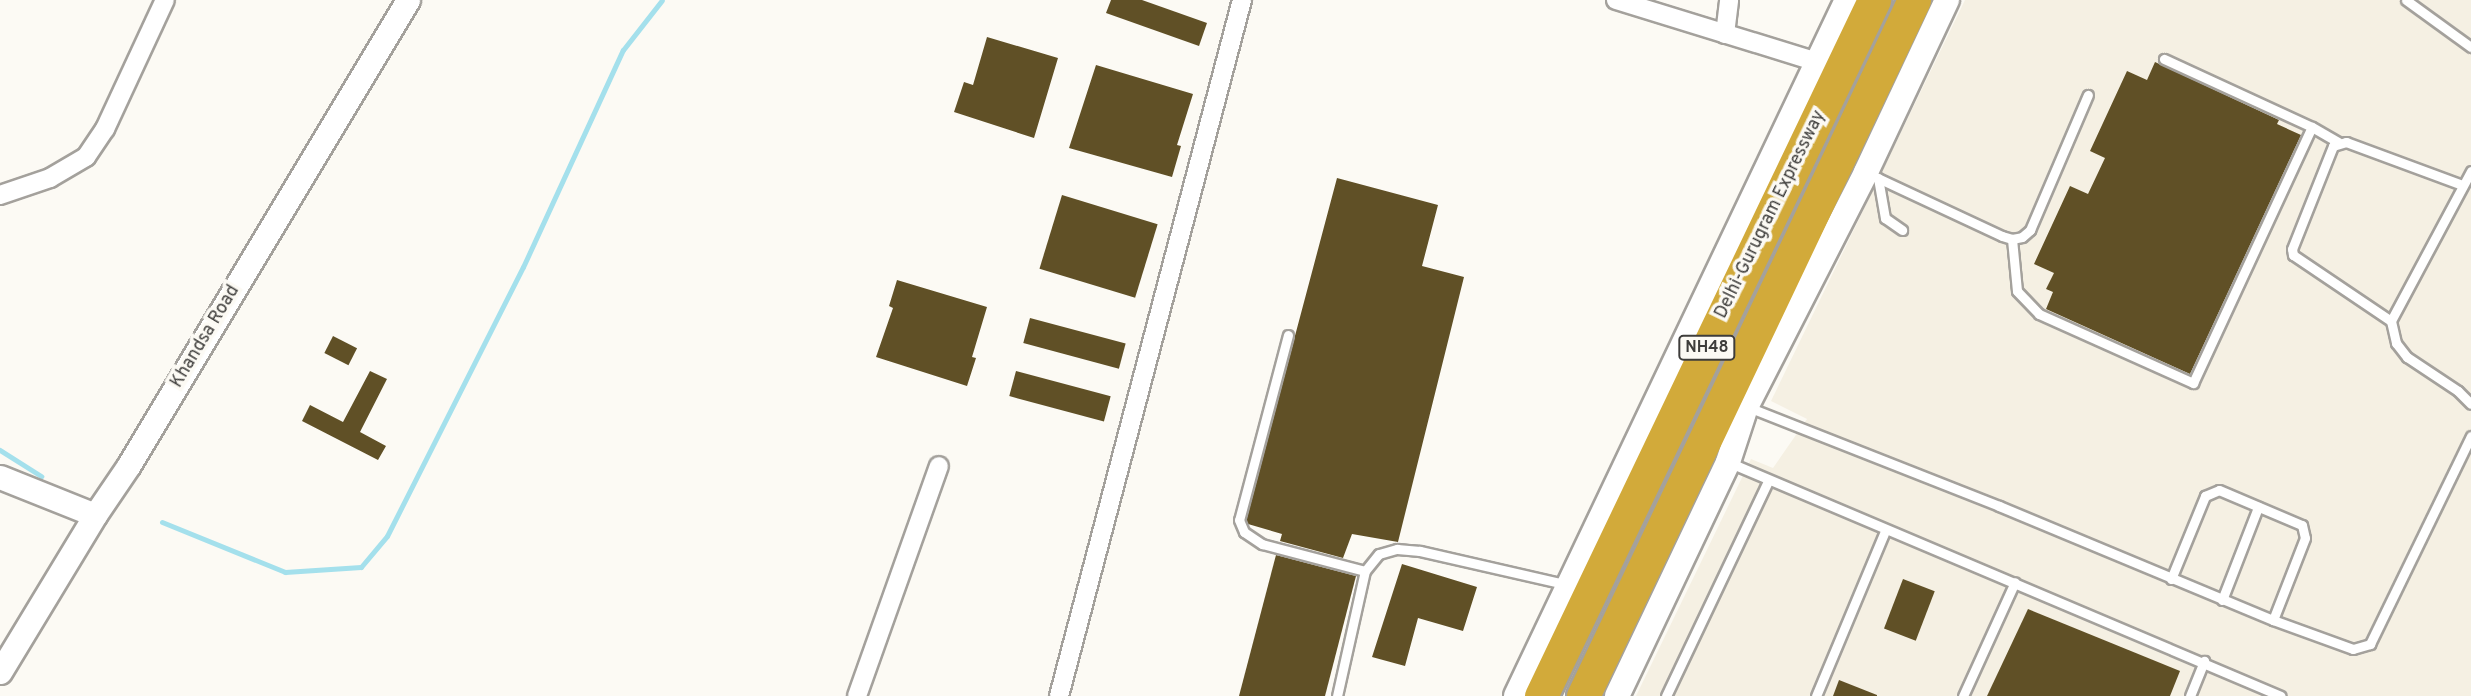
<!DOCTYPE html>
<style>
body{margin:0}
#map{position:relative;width:2471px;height:696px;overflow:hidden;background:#fcfaf4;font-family:Overpass,sans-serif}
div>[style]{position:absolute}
.built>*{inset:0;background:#f5f0e3}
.stream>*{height:5px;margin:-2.5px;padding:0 2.5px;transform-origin:2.5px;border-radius:2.5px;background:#a4e0ec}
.building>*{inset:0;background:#605026;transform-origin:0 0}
.roads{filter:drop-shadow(2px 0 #a4a19c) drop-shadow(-2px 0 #a4a19c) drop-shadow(0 2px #a4a19c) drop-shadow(0 -2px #a4a19c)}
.service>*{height:9px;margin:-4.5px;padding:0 4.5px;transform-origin:4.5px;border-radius:4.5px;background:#fff}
.minor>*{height:18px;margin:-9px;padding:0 9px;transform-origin:9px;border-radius:9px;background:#fff}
.tertiary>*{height:23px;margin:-11.5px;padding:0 11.5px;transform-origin:11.5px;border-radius:11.5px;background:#fff}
.secondary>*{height:24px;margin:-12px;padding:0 12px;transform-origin:12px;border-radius:12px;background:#fff}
.motorway>*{height:33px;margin:-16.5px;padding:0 16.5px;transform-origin:16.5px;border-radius:16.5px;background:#d2aa3a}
span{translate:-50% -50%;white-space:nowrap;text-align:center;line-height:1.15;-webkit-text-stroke:7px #fcfaf4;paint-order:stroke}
.shield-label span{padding:2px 5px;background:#fcfaf4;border:2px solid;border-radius:5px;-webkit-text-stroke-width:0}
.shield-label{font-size:16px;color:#3e3d3b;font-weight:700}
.street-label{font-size:18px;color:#3e3d3b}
</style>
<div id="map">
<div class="built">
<div style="clip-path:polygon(1965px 0,2471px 0,2471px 696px,1636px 696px,1751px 459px,1773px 468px,1807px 419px,1771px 401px)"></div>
</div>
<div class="stream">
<div style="left:0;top:450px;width:49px;rotate:32.4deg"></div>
<div style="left:162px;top:522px;width:133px;rotate:22.1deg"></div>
<div style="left:285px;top:572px;width:76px;rotate:-3.8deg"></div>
<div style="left:361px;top:567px;width:40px;rotate:-50deg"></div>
<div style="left:387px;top:536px;width:301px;rotate:-63.2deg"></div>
<div style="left:523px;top:267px;width:239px;rotate:-65.3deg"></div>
<div style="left:623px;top:50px;width:63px;rotate:-52deg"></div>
</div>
<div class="building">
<div style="clip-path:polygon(1111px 0,1142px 0,1207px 23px,1199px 46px,1106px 13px)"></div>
<div style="clip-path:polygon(987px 37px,1058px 58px,1034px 138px,954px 112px,964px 82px,973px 85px)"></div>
<div style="clip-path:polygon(2155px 62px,2279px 120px,2277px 124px,2301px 135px,2190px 374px,2046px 309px,2053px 292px,2046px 289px,2054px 273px,2034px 264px,2070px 186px,2088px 194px,2105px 158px,2090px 151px,2127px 71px,2147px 80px)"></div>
<div style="clip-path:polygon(1096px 65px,1193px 94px,1177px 145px,1181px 146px,1172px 177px,1069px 148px)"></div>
<div style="clip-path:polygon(1337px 178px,1438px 205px,1422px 266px,1464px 277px,1398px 542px,1352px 534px,1343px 558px,1280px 541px,1282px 534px,1248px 524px,1246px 520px)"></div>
<div style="left:1062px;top:195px;width:100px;height:77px;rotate:17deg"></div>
<div style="clip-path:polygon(897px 280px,987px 307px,972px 357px,976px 358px,967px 386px,876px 357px,893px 308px,889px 306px)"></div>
<div style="left:1030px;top:318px;width:99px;height:26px;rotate:15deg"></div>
<div style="left:333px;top:336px;width:27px;height:19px;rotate:27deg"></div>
<div style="clip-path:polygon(370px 371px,387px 379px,360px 432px,386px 446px,378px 460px,302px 421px,310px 405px,343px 422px)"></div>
<div style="left:1016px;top:371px;width:98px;height:26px;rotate:15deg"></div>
<div style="clip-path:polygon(1276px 555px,1356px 576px,1325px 696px,1239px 696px)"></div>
<div style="clip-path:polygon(1402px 564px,1477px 587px,1463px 631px,1418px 618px,1405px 666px,1372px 657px)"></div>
<div style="left:1903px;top:579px;width:34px;height:53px;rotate:21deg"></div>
<div style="clip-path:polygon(2028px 609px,2180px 671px,2170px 696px,1987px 696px)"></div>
<div style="clip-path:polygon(1839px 680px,1877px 695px,1877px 696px,1833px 696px)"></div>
</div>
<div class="roads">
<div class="service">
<div style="left:2406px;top:0;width:80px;rotate:35.9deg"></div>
<div style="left:2312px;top:127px;width:30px;rotate:30deg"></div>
<div style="left:2471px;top:171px;width:170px;rotate:118.1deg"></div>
<div style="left:2391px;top:321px;width:23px;rotate:77deg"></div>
<div style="left:2396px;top:343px;width:18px;rotate:52deg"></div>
<div style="left:2407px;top:357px;width:61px;rotate:33.7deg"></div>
<div style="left:2458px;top:391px;width:18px;rotate:45deg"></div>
<div style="left:1867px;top:173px;width:149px;rotate:25deg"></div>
<div style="left:2002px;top:236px;width:10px;rotate:17deg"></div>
<div style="left:2012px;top:239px;width:10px;rotate:-11deg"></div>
<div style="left:2022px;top:237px;width:11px;rotate:-41deg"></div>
<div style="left:2030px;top:230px;width:147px;rotate:-66.8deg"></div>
<div style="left:1878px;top:178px;width:41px;rotate:80.1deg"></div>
<div style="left:1885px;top:218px;width:21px;rotate:35deg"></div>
<div style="left:2012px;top:239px;width:52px;rotate:84.5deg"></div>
<div style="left:2017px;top:291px;width:32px;rotate:46deg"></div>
<div style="left:2039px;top:314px;width:169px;rotate:24.1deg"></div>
<div style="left:2193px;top:383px;width:282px;rotate:-65.1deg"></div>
<div style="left:2312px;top:127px;width:163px;rotate:-155.3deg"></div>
<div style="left:2391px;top:321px;width:118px;rotate:-146deg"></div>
<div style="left:2293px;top:255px;width:6px;rotate:-99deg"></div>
<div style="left:2292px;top:249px;width:111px;rotate:-68.3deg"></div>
<div style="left:2333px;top:146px;width:14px;rotate:-17deg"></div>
<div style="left:2346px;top:142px;width:124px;rotate:20.3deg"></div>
<div style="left:1288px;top:335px;width:191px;rotate:104.8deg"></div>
<div style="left:1239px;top:520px;width:13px;rotate:67deg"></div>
<div style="left:1244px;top:532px;width:22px;rotate:34deg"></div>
<div style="left:1262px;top:544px;width:106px;rotate:14.7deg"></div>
<div style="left:1748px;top:407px;width:270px;rotate:21.5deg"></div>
<div style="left:1999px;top:506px;width:297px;rotate:22.6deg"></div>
<div style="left:2273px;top:620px;width:85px;rotate:19.9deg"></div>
<div style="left:2353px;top:649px;width:18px;rotate:-16deg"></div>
<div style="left:2370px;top:644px;width:231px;rotate:-64.1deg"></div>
<div style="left:1728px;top:462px;width:600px;rotate:22.94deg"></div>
<div style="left:2171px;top:579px;width:90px;rotate:-67.7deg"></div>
<div style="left:2205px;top:496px;width:15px;rotate:-23deg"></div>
<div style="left:2219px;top:490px;width:90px;rotate:22.9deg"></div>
<div style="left:2302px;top:525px;width:13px;rotate:77deg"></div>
<div style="left:2305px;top:538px;width:88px;rotate:111.3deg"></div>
<div style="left:2222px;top:600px;width:100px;rotate:-68.8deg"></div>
<div style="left:1337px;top:696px;width:128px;rotate:-77.4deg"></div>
<div style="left:1365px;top:571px;width:22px;rotate:-51deg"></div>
<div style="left:1379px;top:554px;width:19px;rotate:-16deg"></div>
<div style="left:1397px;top:549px;width:23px;rotate:5deg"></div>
<div style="left:1420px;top:551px;width:152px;rotate:12.9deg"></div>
<div style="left:1666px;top:696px;width:238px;rotate:-64.6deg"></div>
<div style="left:1816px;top:696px;width:179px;rotate:-67.3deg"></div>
<div style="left:1963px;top:696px;width:125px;rotate:-65.5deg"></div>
<div style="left:2190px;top:696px;width:38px;rotate:-68deg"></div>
</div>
<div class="minor">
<div style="left:1616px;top:0;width:211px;rotate:17.1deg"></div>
<div style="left:1725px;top:34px;width:34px;rotate:-83deg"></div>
<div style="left:0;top:195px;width:53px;rotate:-18.8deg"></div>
<div style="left:50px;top:178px;width:42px;rotate:-30.3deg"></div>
<div style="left:86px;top:157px;width:34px;rotate:-56deg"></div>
<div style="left:105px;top:129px;width:142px;rotate:-65.1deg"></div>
<div style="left:857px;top:696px;width:244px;rotate:-70.4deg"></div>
<div style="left:1059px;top:696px;width:720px;rotate:-75.27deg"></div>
</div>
<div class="tertiary">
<div style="left:0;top:477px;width:102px;rotate:21.8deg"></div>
<div style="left:0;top:672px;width:184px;rotate:-58.8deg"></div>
<div style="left:95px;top:515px;width:60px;rotate:-55.8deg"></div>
<div style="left:129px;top:465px;width:542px;rotate:-59.04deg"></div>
</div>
<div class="secondary">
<div style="left:1516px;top:696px;width:771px;rotate:-64.57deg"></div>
<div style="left:1617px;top:696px;width:259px;rotate:-64.6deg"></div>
<div style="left:1728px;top:462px;width:58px;rotate:-71.9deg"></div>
<div style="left:1746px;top:407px;width:264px;rotate:-62.9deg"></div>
<div style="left:1866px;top:172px;width:190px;rotate:-64.8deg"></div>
</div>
<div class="motorway">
<div style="left:1541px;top:696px;width:772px;rotate:-64.43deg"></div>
<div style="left:1583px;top:696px;width:771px;rotate:-64.57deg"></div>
</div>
</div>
<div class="shield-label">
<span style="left:1707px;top:348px">NH48</span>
</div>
<div class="street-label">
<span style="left:1771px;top:215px;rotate:-64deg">Delhi-Gurugram Expressway</span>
<span style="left:206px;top:337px;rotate:-59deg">Khandsa Road</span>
</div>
</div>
